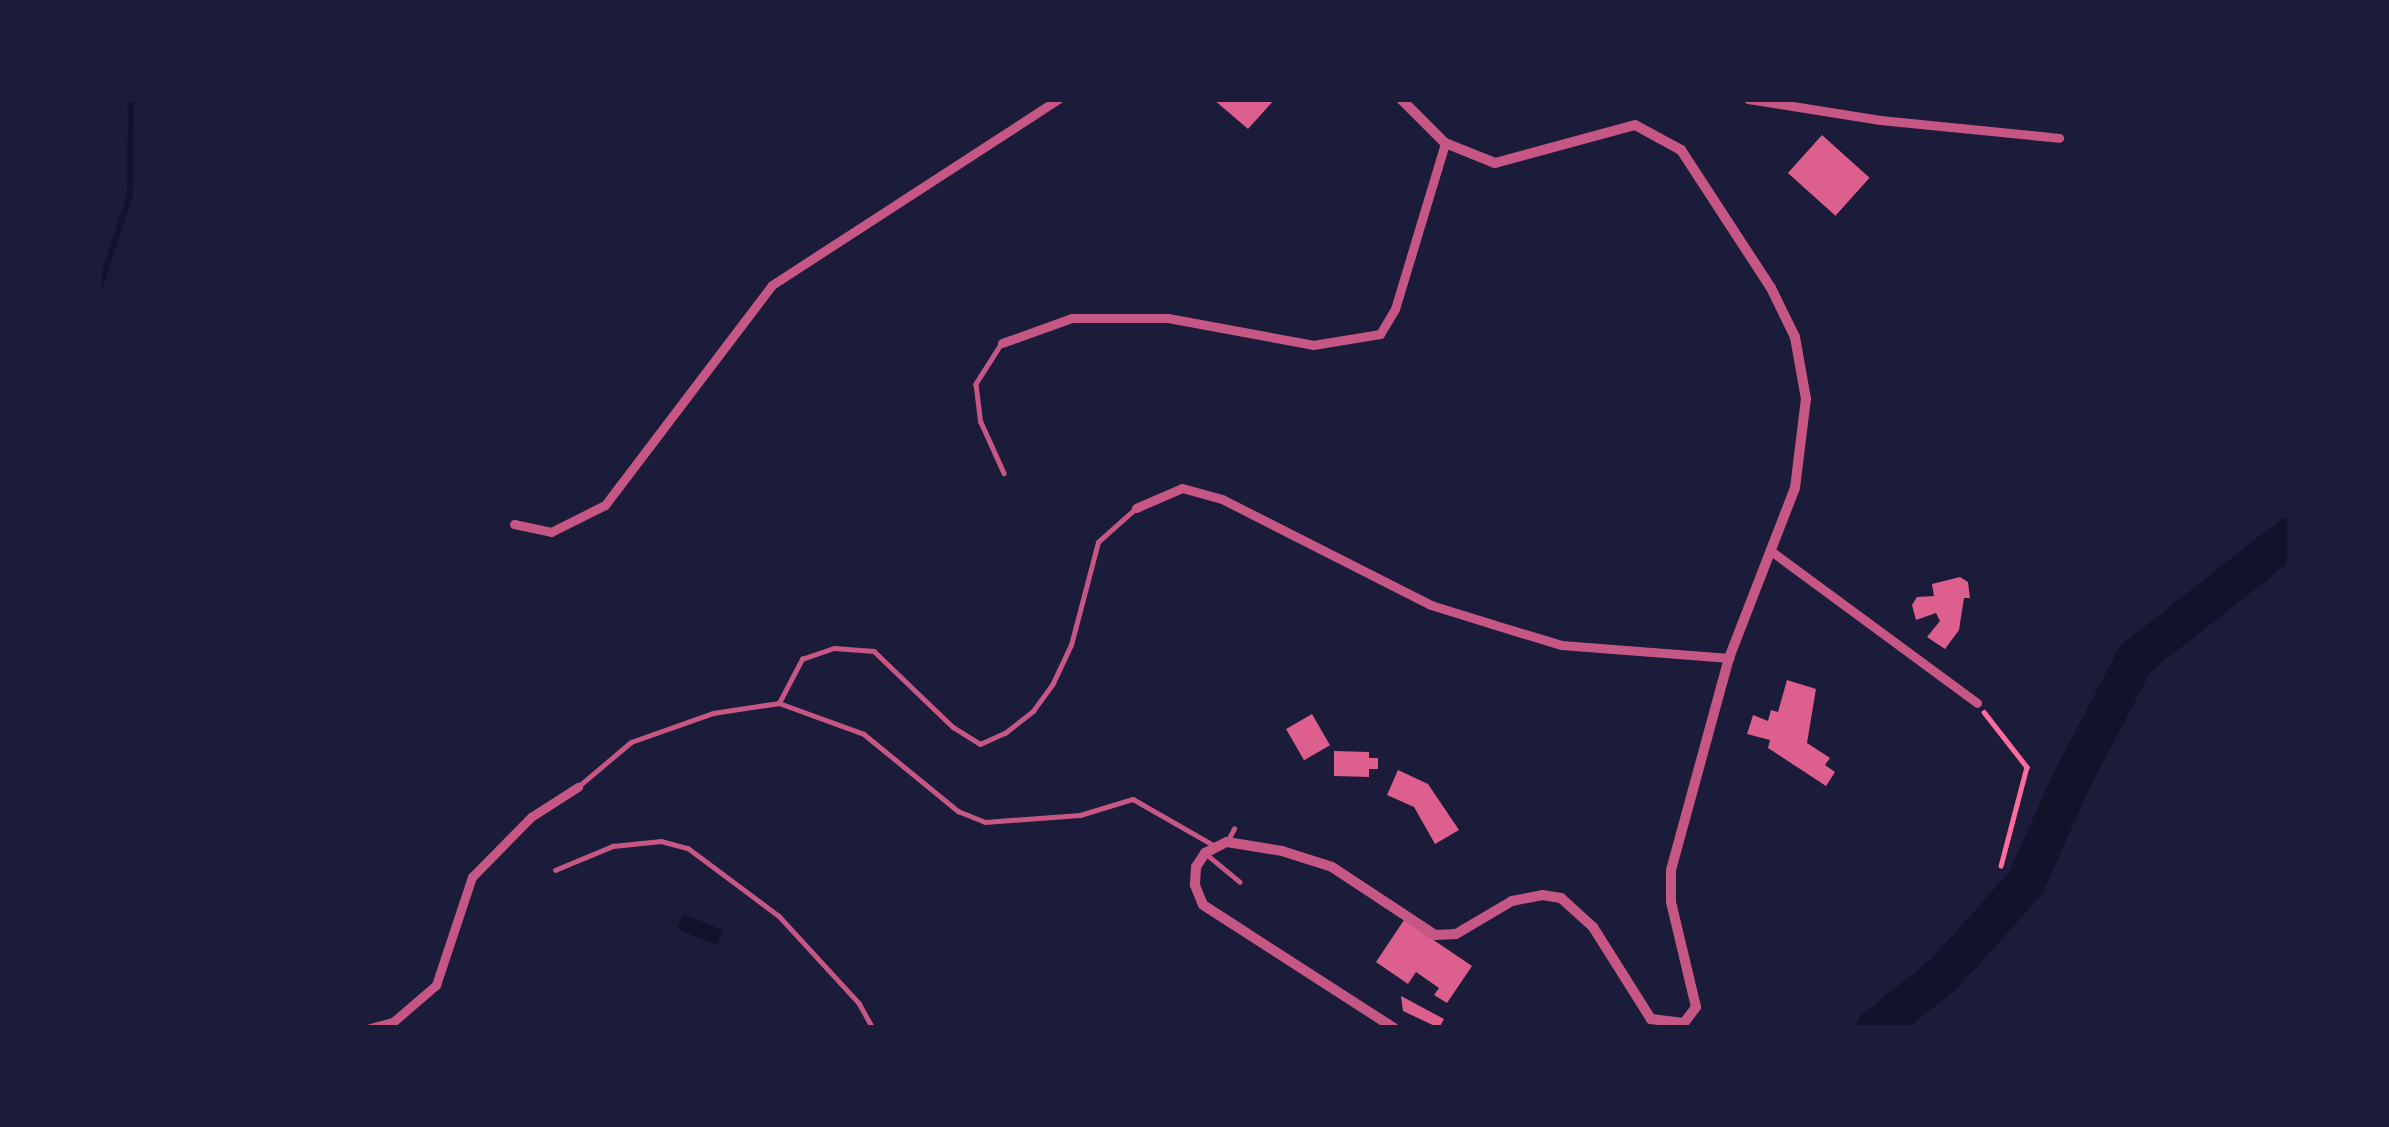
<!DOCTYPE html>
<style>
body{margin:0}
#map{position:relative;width:2389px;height:1127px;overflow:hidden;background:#1b1b3a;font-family:"Noto Serif",serif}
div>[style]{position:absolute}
.water>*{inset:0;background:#12122b;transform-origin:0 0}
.stream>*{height:6px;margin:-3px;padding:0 3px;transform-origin:3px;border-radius:3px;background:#12122b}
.river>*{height:39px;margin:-19.5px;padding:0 19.5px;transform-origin:19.5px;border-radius:19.5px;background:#12122b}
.building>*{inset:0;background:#dd5f8e;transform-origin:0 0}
.path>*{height:4.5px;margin:-2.25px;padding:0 2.25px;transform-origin:2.25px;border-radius:2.25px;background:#ff6b9d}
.service>*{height:4.5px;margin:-2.25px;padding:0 2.25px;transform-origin:2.25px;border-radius:2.25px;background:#c65784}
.minor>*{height:9px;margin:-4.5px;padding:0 4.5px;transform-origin:4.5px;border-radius:4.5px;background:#c65784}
.tertiary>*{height:10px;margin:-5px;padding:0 5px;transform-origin:5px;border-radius:5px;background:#c65784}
span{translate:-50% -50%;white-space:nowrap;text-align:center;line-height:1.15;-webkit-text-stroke:9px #1b1b3a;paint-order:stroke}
.frame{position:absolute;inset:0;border:102px solid #1b1b3a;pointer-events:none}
</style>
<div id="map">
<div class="water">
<div style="left:683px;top:914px;width:43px;height:16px;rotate:22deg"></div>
</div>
<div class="stream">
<div style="left:99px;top:290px;width:100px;rotate:-71.9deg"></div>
<div style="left:130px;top:195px;width:96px;rotate:-89.4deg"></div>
</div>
<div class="river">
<div style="left:1875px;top:1028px;width:87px;rotate:-38.5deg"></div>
<div style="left:1943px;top:974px;width:122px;rotate:-48deg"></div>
<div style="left:2025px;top:883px;width:111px;rotate:-66deg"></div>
<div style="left:2070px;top:782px;width:140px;rotate:-62.3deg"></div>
<div style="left:2135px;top:658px;width:197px;rotate:-38.2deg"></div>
</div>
<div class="building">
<div style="clip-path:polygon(1213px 99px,1275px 99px,1248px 129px)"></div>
<div style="left:1822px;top:135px;width:64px;height:51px;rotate:42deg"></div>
<div style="clip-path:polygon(1960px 577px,1968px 582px,1970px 598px,1964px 598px,1959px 630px,1945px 649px,1927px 637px,1940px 621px,1936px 613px,1916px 620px,1912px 605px,1917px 597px,1934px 596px,1932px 584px)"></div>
<div style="clip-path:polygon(1787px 680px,1816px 689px,1807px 743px,1830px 758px,1825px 765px,1835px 772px,1826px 786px,1768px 748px,1770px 740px,1747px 734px,1753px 715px,1768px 721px,1771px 710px,1778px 712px)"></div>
<div style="left:1312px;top:714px;width:36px;height:30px;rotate:60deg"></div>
<div style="clip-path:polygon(1334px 751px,1369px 752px,1369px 758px,1378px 758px,1378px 769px,1369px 769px,1369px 777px,1334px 776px)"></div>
<div style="clip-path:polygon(1398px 770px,1428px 784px,1459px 830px,1435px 844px,1414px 807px,1387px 795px)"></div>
<div style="clip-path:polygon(1404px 920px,1472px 966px,1447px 1003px,1434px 995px,1439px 988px,1416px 972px,1408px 984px,1376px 962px)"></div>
<div style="clip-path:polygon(1401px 996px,1444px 1019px,1439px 1028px,1403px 1011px)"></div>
</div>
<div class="path">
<div style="left:1984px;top:712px;width:70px;rotate:52deg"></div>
<div style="left:2027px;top:767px;width:102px;rotate:104.7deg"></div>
</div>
<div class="service">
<div style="left:1002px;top:343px;width:49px;rotate:122.4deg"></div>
<div style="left:976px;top:384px;width:38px;rotate:83deg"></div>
<div style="left:981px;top:422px;width:56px;rotate:65.7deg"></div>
<div style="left:779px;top:703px;width:50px;rotate:-62.4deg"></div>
<div style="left:802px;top:659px;width:34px;rotate:-19deg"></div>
<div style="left:834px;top:648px;width:40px;rotate:4.3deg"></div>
<div style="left:874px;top:651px;width:110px;rotate:43.9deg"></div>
<div style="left:953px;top:727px;width:32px;rotate:32deg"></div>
<div style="left:980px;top:744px;width:27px;rotate:-24deg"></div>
<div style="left:1005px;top:733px;width:36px;rotate:-38deg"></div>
<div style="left:1033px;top:711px;width:34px;rotate:-54deg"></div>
<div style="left:1053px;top:683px;width:42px;rotate:-64.7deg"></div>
<div style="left:1071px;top:645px;width:106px;rotate:-75.3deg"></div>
<div style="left:1098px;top:542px;width:48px;rotate:-41.6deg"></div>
<div style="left:579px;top:786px;width:68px;rotate:-40.2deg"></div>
<div style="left:631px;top:742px;width:87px;rotate:-19.5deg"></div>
<div style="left:713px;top:713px;width:67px;rotate:-8.6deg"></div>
<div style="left:779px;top:703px;width:90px;rotate:20deg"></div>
<div style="left:864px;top:734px;width:122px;rotate:39.3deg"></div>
<div style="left:958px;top:811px;width:29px;rotate:22deg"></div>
<div style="left:985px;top:822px;width:95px;rotate:-4.2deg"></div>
<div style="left:1080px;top:815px;width:55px;rotate:-16.8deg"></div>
<div style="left:1133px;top:799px;width:95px;rotate:29.8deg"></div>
<div style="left:1227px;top:842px;width:15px;rotate:-62deg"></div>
<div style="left:1205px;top:853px;width:45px;rotate:39.6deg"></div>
<div style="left:555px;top:870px;width:63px;rotate:-22.5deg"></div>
<div style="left:613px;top:846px;width:48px;rotate:-5.9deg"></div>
<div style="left:661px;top:841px;width:28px;rotate:15deg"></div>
<div style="left:688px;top:848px;width:114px;rotate:36.8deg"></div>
<div style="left:779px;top:916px;width:118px;rotate:47.4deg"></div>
<div style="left:859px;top:1003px;width:29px;rotate:61deg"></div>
</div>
<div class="minor">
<div style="left:1748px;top:99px;width:134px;rotate:9deg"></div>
<div style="left:1880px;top:120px;width:180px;rotate:5.7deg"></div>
<div style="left:1002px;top:343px;width:74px;rotate:-19.7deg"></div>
<div style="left:1072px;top:318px;width:96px"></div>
<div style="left:1168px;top:318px;width:147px;rotate:10.5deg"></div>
<div style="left:1313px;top:345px;width:68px;rotate:-9.3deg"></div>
<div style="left:1380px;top:334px;width:29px;rotate:-59deg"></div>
<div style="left:1395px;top:309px;width:173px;rotate:-73.2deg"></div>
<div style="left:1136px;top:508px;width:50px;rotate:-23.5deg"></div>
<div style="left:1182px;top:488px;width:41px;rotate:15.4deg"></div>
<div style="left:1222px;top:499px;width:234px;rotate:26.9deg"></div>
<div style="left:1431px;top:605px;width:64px;rotate:17.3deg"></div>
<div style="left:1492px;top:624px;width:72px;rotate:16.9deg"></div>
<div style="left:1561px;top:645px;width:169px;rotate:4.4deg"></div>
<div style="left:514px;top:524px;width:38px;rotate:12deg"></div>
<div style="left:551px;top:532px;width:60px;rotate:-26.6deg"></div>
<div style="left:605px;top:505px;width:276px;rotate:-52.8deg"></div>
<div style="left:772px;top:285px;width:341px;rotate:-33deg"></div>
<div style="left:1771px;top:551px;width:256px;rotate:36.4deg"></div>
<div style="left:370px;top:1028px;width:24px;rotate:-15deg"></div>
<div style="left:393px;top:1022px;width:57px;rotate:-40.7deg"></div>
<div style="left:436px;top:985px;width:114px;rotate:-71.6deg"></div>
<div style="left:472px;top:877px;width:84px;rotate:-45.5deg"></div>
<div style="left:531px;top:817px;width:56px;rotate:-32.6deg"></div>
</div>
<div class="tertiary">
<div style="left:1394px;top:1028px;width:227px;rotate:-147.2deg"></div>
<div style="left:1203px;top:905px;width:22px;rotate:-112deg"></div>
<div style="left:1195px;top:885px;width:18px;rotate:-87deg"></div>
<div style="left:1196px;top:867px;width:17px;rotate:-57deg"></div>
<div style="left:1205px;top:853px;width:25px;rotate:-27deg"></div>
<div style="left:1227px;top:842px;width:56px;rotate:9.3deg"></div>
<div style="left:1282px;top:851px;width:52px;rotate:17.7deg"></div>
<div style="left:1332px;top:867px;width:123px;rotate:33.4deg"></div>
<div style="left:1435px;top:935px;width:21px;rotate:-3deg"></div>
<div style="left:1456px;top:934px;width:65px;rotate:-30.5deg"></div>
<div style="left:1512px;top:901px;width:31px;rotate:-11deg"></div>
<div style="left:1542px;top:895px;width:19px;rotate:9deg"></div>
<div style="left:1561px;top:898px;width:43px;rotate:42.2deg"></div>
<div style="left:1593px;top:927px;width:109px;rotate:57.8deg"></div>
<div style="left:1651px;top:1019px;width:33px;rotate:7deg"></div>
<div style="left:1684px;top:1023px;width:20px;rotate:-53deg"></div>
<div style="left:1696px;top:1007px;width:108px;rotate:-103.4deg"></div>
<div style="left:1671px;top:902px;width:32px;rotate:-90deg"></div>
<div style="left:1671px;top:870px;width:220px;rotate:-74.7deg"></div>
<div style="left:1729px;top:658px;width:182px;rotate:-68.8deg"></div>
<div style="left:1795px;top:488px;width:90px;rotate:-83deg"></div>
<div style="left:1806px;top:399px;width:63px;rotate:-100.1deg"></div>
<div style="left:1795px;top:337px;width:55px;rotate:-116.1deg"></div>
<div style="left:1771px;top:288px;width:165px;rotate:-123.1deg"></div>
<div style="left:1681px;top:150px;width:52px;rotate:-151.5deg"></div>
<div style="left:1635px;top:125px;width:145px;rotate:164.8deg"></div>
<div style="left:1495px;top:163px;width:54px;rotate:-158.2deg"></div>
<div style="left:1445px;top:143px;width:62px;rotate:-135deg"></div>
</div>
<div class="frame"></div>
</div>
